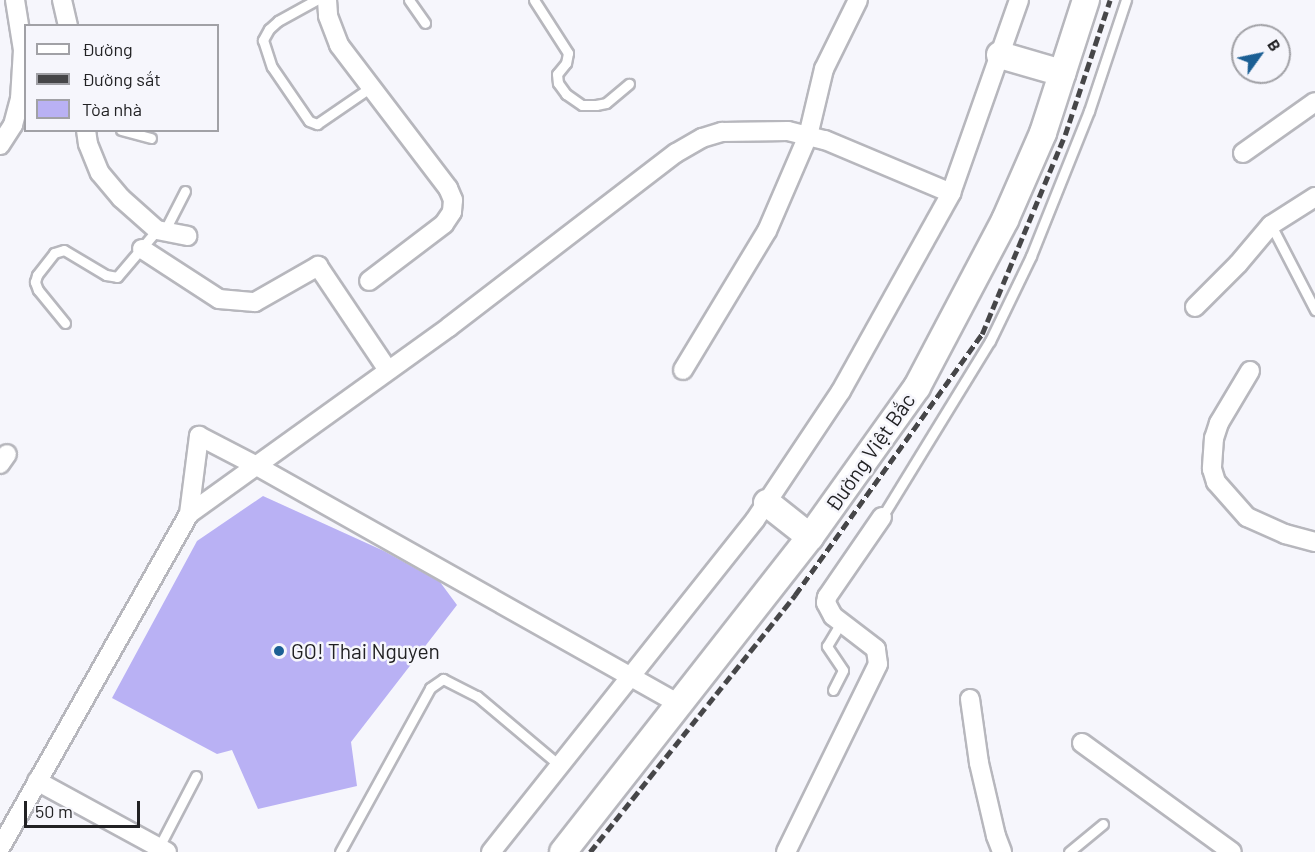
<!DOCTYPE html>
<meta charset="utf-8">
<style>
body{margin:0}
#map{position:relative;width:1315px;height:852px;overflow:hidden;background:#f6f6fc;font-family:Barlow,sans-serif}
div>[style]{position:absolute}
.building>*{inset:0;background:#b9b1f4}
.roads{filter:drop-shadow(2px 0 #b7b7bd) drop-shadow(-2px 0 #b7b7bd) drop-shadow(0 2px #b7b7bd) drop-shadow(0 -2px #b7b7bd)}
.service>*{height:9px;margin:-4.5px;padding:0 4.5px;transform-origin:4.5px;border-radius:4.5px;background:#fff}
.minor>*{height:18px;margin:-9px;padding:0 9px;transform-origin:9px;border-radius:9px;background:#fff}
.secondary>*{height:26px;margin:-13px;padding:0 13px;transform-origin:13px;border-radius:13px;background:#fff}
.rail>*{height:4.5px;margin-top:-2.25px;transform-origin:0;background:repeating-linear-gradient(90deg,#464648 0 9px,transparent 0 13.5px)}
.dots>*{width:16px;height:16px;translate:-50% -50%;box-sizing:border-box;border:3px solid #f6f6fc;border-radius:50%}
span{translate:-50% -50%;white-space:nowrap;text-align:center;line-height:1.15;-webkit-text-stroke:5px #f6f6fc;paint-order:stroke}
.street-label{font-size:21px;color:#222224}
.poi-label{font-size:21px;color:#222224}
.left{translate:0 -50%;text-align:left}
.legend{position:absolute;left:24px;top:24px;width:195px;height:108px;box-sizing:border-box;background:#f6f6fc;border:2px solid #a1a1a6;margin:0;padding:8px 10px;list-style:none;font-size:18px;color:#222224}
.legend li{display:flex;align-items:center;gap:12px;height:30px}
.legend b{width:30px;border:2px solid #a1a1a6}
.north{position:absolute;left:1231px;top:24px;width:60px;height:60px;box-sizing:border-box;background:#f6f6fc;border:2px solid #a1a1a6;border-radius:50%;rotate:57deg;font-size:16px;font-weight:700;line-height:24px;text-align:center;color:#222224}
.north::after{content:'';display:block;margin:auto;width:21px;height:27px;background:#1b5f94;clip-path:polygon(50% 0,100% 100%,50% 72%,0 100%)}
.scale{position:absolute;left:24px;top:801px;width:116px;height:27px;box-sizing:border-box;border:3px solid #222224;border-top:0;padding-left:8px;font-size:18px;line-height:21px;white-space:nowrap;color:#222224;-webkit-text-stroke:4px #f6f6fc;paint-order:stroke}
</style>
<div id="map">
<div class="building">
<div style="clip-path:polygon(263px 496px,384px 551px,440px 582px,457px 605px,351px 742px,357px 786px,258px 809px,232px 750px,217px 754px,112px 698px,197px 541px)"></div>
</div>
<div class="roads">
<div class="service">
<div style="left:316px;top:0;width:43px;rotate:151.1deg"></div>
<div style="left:278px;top:21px;width:12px;rotate:138deg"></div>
<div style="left:269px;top:29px;width:13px;rotate:119deg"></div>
<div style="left:263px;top:40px;width:28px;rotate:72deg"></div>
<div style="left:272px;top:67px;width:65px;rotate:55.6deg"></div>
<div style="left:309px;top:121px;width:9px;rotate:21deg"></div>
<div style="left:317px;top:124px;width:65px;rotate:-34.4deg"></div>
<div style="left:409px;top:0;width:28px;rotate:55deg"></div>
<div style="left:534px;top:0;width:63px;rotate:57.3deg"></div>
<div style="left:568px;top:53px;width:10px;rotate:101deg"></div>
<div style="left:566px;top:63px;width:14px;rotate:129deg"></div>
<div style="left:557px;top:74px;width:9px;rotate:84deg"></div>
<div style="left:558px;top:83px;width:14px;rotate:54deg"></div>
<div style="left:566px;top:94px;width:19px;rotate:35deg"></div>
<div style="left:582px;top:105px;width:14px"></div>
<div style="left:596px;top:105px;width:10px;rotate:-11deg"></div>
<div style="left:606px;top:103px;width:30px;rotate:-40deg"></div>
<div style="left:121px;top:130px;width:31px;rotate:15deg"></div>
<div style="left:1271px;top:225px;width:96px;rotate:62.6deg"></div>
<div style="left:164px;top:232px;width:46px;rotate:-62.9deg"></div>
<div style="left:65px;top:323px;width:43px;rotate:-129.3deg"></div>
<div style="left:38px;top:290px;width:9px;rotate:-111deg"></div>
<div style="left:35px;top:282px;width:7px;rotate:-74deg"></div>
<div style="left:37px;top:275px;width:28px;rotate:-52deg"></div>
<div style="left:54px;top:253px;width:10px;rotate:-17deg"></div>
<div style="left:64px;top:250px;width:49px;rotate:30.8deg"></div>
<div style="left:106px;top:275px;width:11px;rotate:10deg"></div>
<div style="left:117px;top:277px;width:62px;rotate:-49.6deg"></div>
<div style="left:882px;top:517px;width:206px;rotate:-58.5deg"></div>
<div style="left:990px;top:341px;width:94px;rotate:-64.2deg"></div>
<div style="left:1031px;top:256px;width:156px;rotate:-68.2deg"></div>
<div style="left:1089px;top:111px;width:117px;rotate:-71.6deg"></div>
<div style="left:833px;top:690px;width:22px;rotate:-63deg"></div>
<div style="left:843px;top:670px;width:29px;rotate:-124deg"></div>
<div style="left:827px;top:646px;width:27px;rotate:-59deg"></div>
<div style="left:159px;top:847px;width:80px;rotate:-62.5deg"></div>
<div style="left:340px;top:852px;width:187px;rotate:-61.2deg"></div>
<div style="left:430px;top:688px;width:16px;rotate:-35deg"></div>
<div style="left:443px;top:679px;width:38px;rotate:27deg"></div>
<div style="left:477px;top:696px;width:107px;rotate:40.1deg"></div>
<div style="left:1069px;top:852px;width:44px;rotate:-39.5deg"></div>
</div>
<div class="minor">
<div style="left:62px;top:0;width:27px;rotate:77deg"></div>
<div style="left:327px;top:0;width:16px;rotate:86deg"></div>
<div style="left:328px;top:16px;width:31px;rotate:69deg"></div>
<div style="left:339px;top:45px;width:180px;rotate:52.7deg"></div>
<div style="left:448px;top:188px;width:13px;rotate:67deg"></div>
<div style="left:453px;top:200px;width:12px;rotate:95deg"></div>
<div style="left:452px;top:212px;width:14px;rotate:124deg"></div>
<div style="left:444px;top:224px;width:94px;rotate:142.8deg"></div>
<div style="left:86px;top:130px;width:14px;rotate:82deg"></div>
<div style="left:88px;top:144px;width:31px;rotate:68deg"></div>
<div style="left:100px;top:173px;width:33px;rotate:50deg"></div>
<div style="left:121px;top:198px;width:48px;rotate:41.6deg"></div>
<div style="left:157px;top:230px;width:31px;rotate:11deg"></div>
<div style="left:0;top:145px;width:24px;rotate:-57deg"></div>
<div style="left:13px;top:125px;width:27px;rotate:-75deg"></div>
<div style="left:20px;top:99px;width:49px;rotate:-86.5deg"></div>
<div style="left:23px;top:50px;width:51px;rotate:-99.1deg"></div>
<div style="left:1243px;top:153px;width:88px;rotate:-35.3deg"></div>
<div style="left:142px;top:249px;width:92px;rotate:33deg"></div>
<div style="left:219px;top:299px;width:36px;rotate:5deg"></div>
<div style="left:255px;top:302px;width:73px;rotate:-29.7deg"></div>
<div style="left:318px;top:266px;width:125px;rotate:56.1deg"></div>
<div style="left:1195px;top:307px;width:61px;rotate:-45deg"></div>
<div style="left:1238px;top:264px;width:51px;rotate:-49.8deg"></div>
<div style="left:1271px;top:225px;width:52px;rotate:-32.5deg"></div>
<div style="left:683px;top:370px;width:162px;rotate:-58.9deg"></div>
<div style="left:767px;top:231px;width:103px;rotate:-66.7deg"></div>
<div style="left:808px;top:136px;width:69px;rotate:-76.6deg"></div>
<div style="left:824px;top:69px;width:77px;rotate:-63.8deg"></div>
<div style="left:1250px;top:371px;width:61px;rotate:120.8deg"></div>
<div style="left:1219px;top:423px;width:16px;rotate:108deg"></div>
<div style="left:1214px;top:438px;width:31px;rotate:94deg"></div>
<div style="left:1212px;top:469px;width:14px;rotate:73deg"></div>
<div style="left:1216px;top:482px;width:47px;rotate:48.5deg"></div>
<div style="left:1247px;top:517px;width:42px;rotate:24.1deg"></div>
<div style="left:1285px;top:534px;width:31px;rotate:15deg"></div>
<div style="left:0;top:464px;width:12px;rotate:-55deg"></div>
<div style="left:189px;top:514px;width:79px;rotate:-82.7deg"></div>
<div style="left:199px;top:436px;width:63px;rotate:27.4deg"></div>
<div style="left:255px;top:465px;width:489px;rotate:29.4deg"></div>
<div style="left:970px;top:699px;width:65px;rotate:82deg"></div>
<div style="left:979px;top:763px;width:75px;rotate:76.9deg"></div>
<div style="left:996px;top:836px;width:17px;rotate:69deg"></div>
<div style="left:1082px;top:743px;width:185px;rotate:36deg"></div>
<div style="left:37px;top:781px;width:148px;rotate:28.6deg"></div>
<div style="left:0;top:848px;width:384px;rotate:-60.5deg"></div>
<div style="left:189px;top:514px;width:320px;rotate:-35.7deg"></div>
<div style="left:449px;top:327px;width:286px;rotate:-37.5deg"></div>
<div style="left:676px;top:153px;width:30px;rotate:-30deg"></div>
<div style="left:702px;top:138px;width:21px;rotate:-17deg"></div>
<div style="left:722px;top:132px;width:66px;rotate:-0.9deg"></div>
<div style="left:788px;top:131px;width:38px;rotate:14deg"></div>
<div style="left:825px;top:140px;width:137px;rotate:22.8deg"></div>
<div style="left:491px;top:852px;width:424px;rotate:-51.5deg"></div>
<div style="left:755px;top:520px;width:155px;rotate:-56.3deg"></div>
<div style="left:841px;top:391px;width:227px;rotate:-60.9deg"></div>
<div style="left:951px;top:193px;width:205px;rotate:-70.6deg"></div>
<div style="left:786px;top:852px;width:209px;rotate:-63.9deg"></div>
<div style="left:878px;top:664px;width:15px;rotate:-98deg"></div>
<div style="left:876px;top:649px;width:54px;rotate:-142.5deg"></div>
<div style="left:833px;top:616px;width:15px;rotate:-118deg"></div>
<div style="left:826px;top:603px;width:6px;rotate:-81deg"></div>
<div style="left:827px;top:597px;width:97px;rotate:-55.5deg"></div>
</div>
<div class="secondary">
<div style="left:1000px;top:55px;width:65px;rotate:16.2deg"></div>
<div style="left:767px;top:503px;width:55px;rotate:38.3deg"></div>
<div style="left:563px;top:852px;width:400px;rotate:-51.9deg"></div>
<div style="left:810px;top:537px;width:184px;rotate:-54.5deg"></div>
<div style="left:917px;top:387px;width:189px;rotate:-62.2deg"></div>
<div style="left:1005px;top:220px;width:95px;rotate:-66.4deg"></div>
<div style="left:1043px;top:133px;width:140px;rotate:-72.1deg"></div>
</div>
</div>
<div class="rail">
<div style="left:590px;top:852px;width:329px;rotate:-51.4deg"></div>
<div style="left:795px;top:595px;width:321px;rotate:-54.4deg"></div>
<div style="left:982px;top:334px;width:216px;rotate:-67.4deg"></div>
<div style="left:1065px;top:135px;width:142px;rotate:-71.6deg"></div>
</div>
<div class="dots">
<div style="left:279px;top:651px;background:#1b5f94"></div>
</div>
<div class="street-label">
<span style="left:870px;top:452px;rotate:-55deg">Đường Việt Bắc</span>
</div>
<div class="poi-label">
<span class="left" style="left:291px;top:651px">GO! Thai Nguyen</span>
</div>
<ul class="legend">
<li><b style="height:8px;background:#fff"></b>Đường</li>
<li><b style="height:8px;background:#464648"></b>Đường sắt</li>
<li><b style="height:16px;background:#b9b1f4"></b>Tòa nhà</li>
</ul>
<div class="north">B</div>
<div class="scale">50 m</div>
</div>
